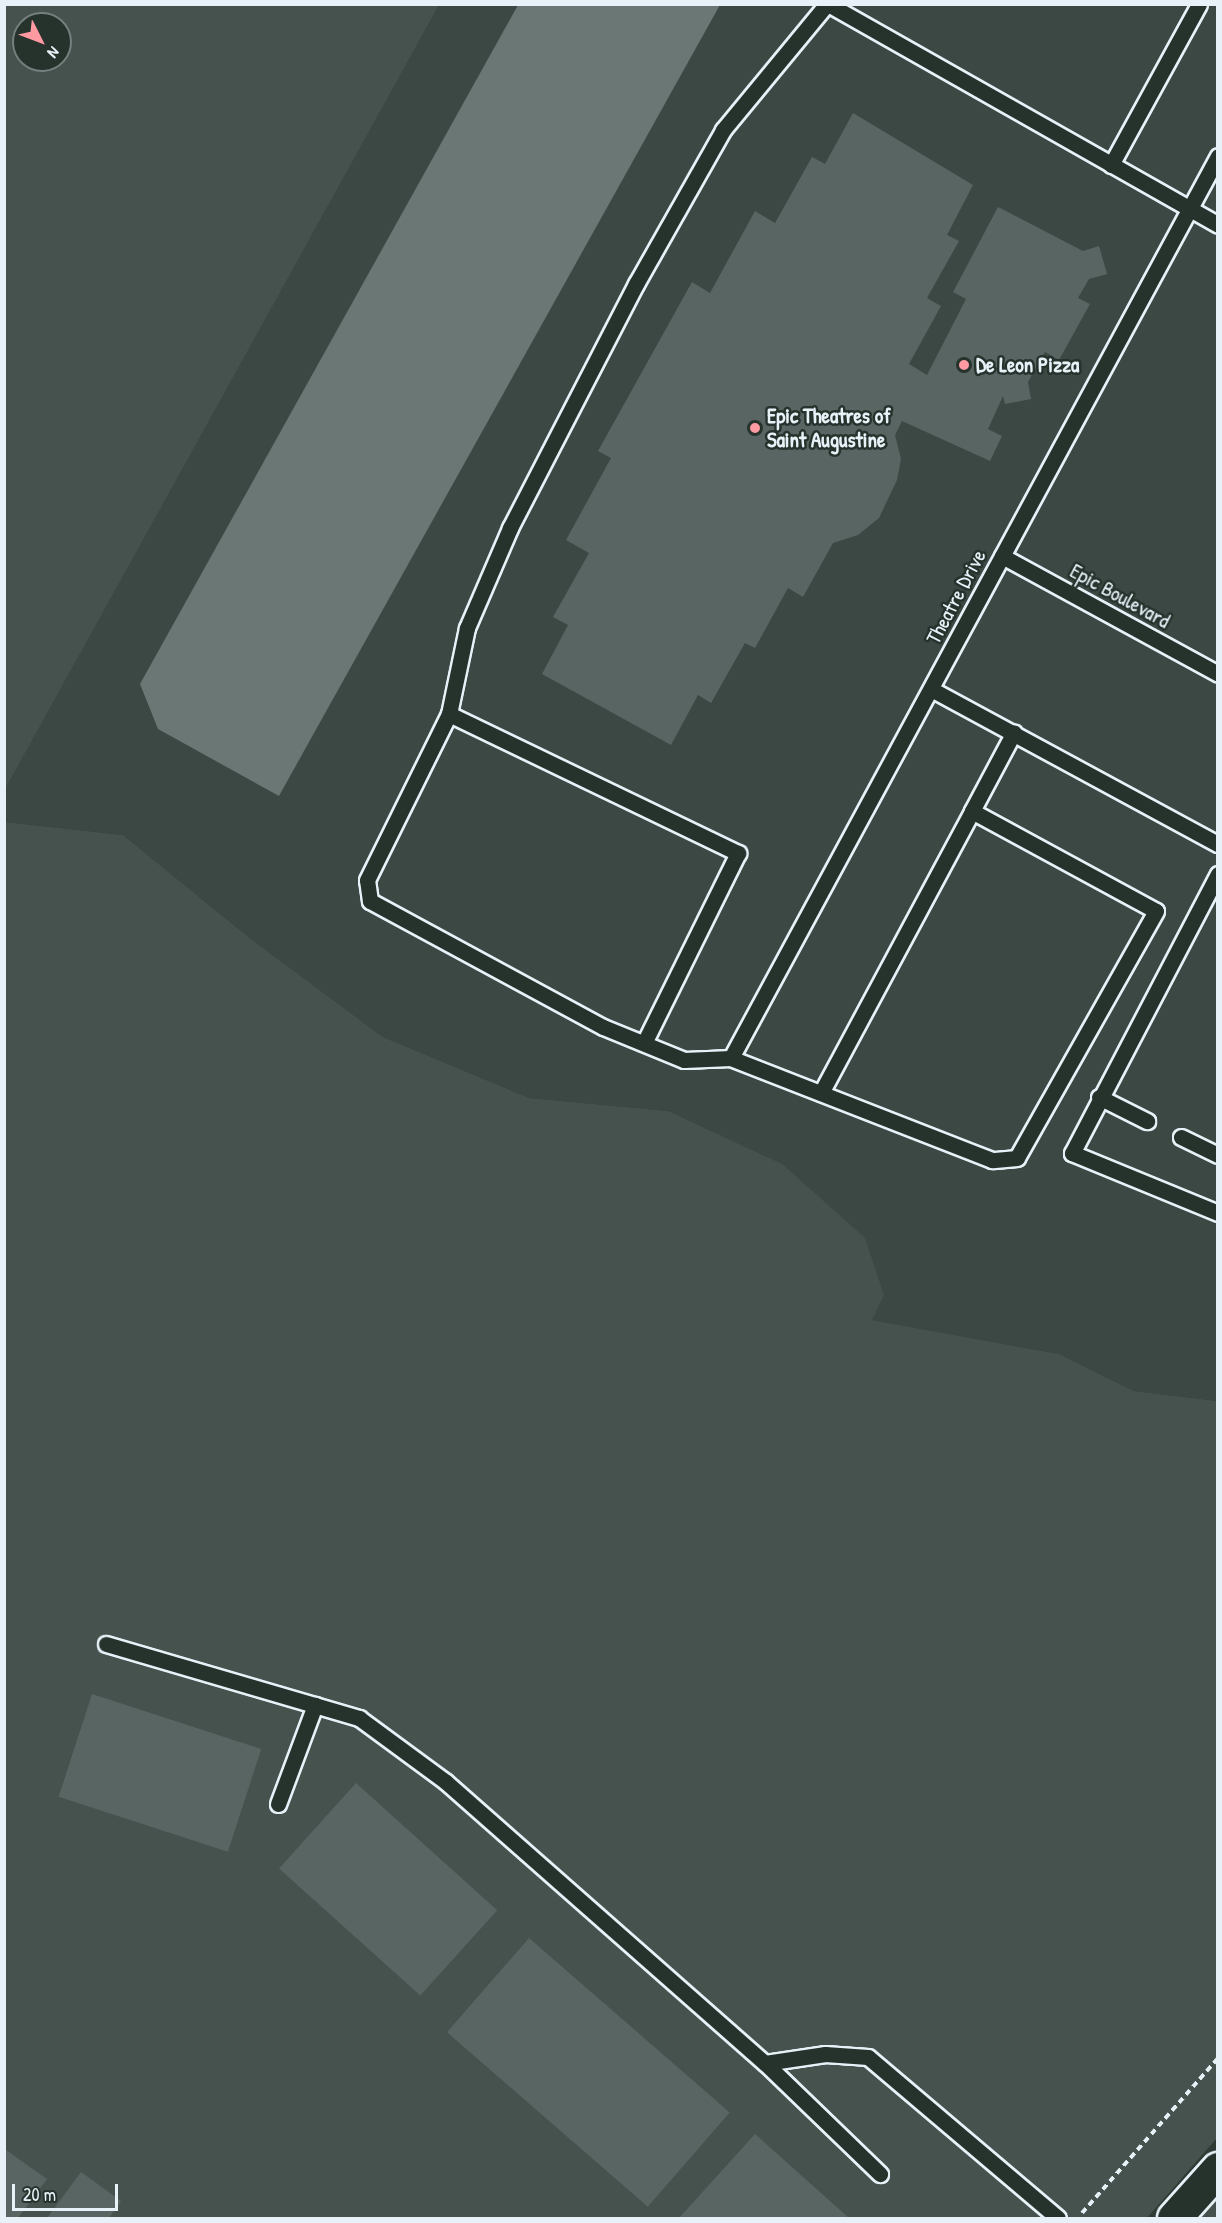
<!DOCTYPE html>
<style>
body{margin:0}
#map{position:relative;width:1222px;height:2223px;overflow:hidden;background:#2e3b35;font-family:"Patrick Hand",sans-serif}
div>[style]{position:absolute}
.built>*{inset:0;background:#3b4843}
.green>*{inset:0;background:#45524e}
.water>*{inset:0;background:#6b7775}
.building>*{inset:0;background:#596563;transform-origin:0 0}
.path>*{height:4px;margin-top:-2px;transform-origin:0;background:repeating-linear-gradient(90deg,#e8f1f8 0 6px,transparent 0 10.5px)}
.roads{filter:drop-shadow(2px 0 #e8f1f8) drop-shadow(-2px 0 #e8f1f8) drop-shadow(0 2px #e8f1f8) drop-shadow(0 -2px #e8f1f8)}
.lane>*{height:15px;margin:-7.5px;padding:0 7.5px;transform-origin:7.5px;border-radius:7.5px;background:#26332d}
.secondary>*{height:33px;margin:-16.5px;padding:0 16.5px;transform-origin:16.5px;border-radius:16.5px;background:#26332d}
.dots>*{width:16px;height:16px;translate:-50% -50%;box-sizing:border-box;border:3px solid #26332d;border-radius:50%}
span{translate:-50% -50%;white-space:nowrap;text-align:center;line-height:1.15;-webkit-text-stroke:5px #26332d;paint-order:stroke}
.poi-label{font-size:21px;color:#e8f1f8;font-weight:700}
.left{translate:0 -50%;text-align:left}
.street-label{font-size:21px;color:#e8f1f8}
.frame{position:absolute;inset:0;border:6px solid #e8f1f8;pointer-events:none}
.north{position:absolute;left:12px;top:12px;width:60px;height:60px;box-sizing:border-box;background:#26332d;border:2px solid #747f7e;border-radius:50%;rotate:132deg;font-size:16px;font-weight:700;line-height:24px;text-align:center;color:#e8f1f8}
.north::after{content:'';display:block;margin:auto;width:21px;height:27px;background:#ff9aa2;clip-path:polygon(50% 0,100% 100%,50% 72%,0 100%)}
.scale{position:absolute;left:12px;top:2184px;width:106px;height:27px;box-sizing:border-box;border:3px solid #e8f1f8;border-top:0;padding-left:8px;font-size:18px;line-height:21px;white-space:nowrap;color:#e8f1f8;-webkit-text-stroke:4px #26332d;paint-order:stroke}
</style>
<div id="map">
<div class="built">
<div style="clip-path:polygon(439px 5px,518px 5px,141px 684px,279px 796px,720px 5px,1217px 5px,1217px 1401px,1134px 1391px,1059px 1354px,871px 1320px,668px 1111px,529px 1098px,383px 1037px,251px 939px,123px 835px,5px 822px,5px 789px,22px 755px)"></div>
</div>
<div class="green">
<div style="clip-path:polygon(evenodd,5px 4px,439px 5px,5px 789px,4px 5px,5px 4px,24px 24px,60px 24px,60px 60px,24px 60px,24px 24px)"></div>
<div style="clip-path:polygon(5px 822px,123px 835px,251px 939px,383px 1037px,529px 1098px,668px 1111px,782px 1164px,865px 1238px,884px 1295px,872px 1320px,1059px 1354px,1134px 1391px,1217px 1401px,1217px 2138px,1147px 2218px,5px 2218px)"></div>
<div style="clip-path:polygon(1217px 2200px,1217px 2218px,1201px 2218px)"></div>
</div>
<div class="water">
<div style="clip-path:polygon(518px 5px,720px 5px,279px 796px,158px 729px,140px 684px)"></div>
</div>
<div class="building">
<div style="clip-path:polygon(853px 113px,973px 185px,947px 235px,959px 241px,927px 298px,941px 306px,909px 364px,927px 375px,966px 299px,953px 292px,998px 207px,1083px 251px,1099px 246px,1107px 274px,1089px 279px,1078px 298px,1090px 304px,1059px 360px,1045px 352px,1028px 382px,1031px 399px,1005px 404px,1003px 396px,988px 429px,1002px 436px,990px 461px,902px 421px,895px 435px,901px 459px,897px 480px,879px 518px,858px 535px,833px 543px,803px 597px,788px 588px,755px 648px,745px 643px,711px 703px,698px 695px,671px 745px,542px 674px,568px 625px,553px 617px,589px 553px,566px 540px,611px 458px,598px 451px,692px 282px,710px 293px,755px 211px,775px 223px,812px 157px,825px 164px)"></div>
<div style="left:92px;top:1694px;width:178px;height:108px;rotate:18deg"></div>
<div style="left:356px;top:1783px;width:190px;height:115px;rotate:42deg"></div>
<div style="left:529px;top:1938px;width:266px;height:125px;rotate:41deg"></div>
<div style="clip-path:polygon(755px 2134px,849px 2218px,679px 2218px)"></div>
<div style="clip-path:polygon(6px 2150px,47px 2179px,18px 2218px,4px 2218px)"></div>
<div style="clip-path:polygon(81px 2172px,121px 2201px,109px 2218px,47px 2218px)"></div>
</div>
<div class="path">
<div style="left:1082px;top:2213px;width:206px;rotate:-48.7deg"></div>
</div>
<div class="roads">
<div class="lane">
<div style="left:828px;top:4px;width:448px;rotate:29.5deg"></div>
<div style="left:1111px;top:165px;width:183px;rotate:-61.3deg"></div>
<div style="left:1002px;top:556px;width:246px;rotate:28.6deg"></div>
<div style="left:931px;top:689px;width:326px;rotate:28.4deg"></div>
<div style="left:449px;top:714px;width:321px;rotate:25.7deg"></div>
<div style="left:738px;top:853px;width:212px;rotate:116.3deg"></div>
<div style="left:972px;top:811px;width:89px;rotate:-62deg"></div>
<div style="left:1218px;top:874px;width:315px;rotate:117.6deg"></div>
<div style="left:1072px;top:1153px;width:158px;rotate:22.3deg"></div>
<div style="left:731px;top:1058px;width:1025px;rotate:-61.63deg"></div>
<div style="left:821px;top:1093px;width:320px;rotate:-61.8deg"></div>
<div style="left:972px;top:811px;width:209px;rotate:28.5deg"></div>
<div style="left:1156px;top:911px;width:283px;rotate:119.4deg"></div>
<div style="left:1017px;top:1158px;width:25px;rotate:175deg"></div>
<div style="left:992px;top:1160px;width:280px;rotate:-158.7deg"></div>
<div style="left:731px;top:1058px;width:47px;rotate:177.6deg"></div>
<div style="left:684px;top:1060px;width:87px;rotate:-157.8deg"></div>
<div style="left:603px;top:1027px;width:265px;rotate:-151.6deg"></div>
<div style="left:370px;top:901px;width:21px;rotate:-98deg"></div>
<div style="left:367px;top:880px;width:185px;rotate:-63.7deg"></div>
<div style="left:449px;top:714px;width:88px;rotate:-78.2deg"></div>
<div style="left:467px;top:628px;width:109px;rotate:-66.7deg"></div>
<div style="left:510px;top:528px;width:275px;rotate:-62.7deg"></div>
<div style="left:636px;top:284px;width:177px;rotate:-60.5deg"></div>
<div style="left:723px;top:130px;width:163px;rotate:-50.5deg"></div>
<div style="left:1099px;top:1097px;width:54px;rotate:26.6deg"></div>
<div style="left:1181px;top:1137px;width:41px;rotate:25.9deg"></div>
<div style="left:106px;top:1644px;width:264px;rotate:16.3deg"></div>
<div style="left:359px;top:1718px;width:108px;rotate:36.3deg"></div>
<div style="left:446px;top:1782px;width:425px;rotate:41.4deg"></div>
<div style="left:765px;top:2063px;width:61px;rotate:-8.5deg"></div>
<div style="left:825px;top:2054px;width:43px;rotate:4deg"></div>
<div style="left:868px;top:2057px;width:249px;rotate:40.3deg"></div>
<div style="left:278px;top:1804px;width:106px;rotate:-69.5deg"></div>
<div style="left:765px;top:2063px;width:160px;rotate:44deg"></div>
</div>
<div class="secondary">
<div style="left:1174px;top:2218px;width:66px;rotate:-48.1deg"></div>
</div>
</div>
<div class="dots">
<div style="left:964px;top:365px;background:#ff9aa2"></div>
<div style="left:755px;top:428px;background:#ff9aa2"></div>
</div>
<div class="poi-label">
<span class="left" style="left:976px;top:365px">De Leon Pizza</span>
<span class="left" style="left:767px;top:428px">Epic Theatres of<br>Saint Augustine</span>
</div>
<div class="street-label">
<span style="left:1120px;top:596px;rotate:29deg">Epic Boulevard</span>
<span style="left:956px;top:597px;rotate:-62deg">Theatre Drive</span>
</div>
<div class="frame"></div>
<div class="north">N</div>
<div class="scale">20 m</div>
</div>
